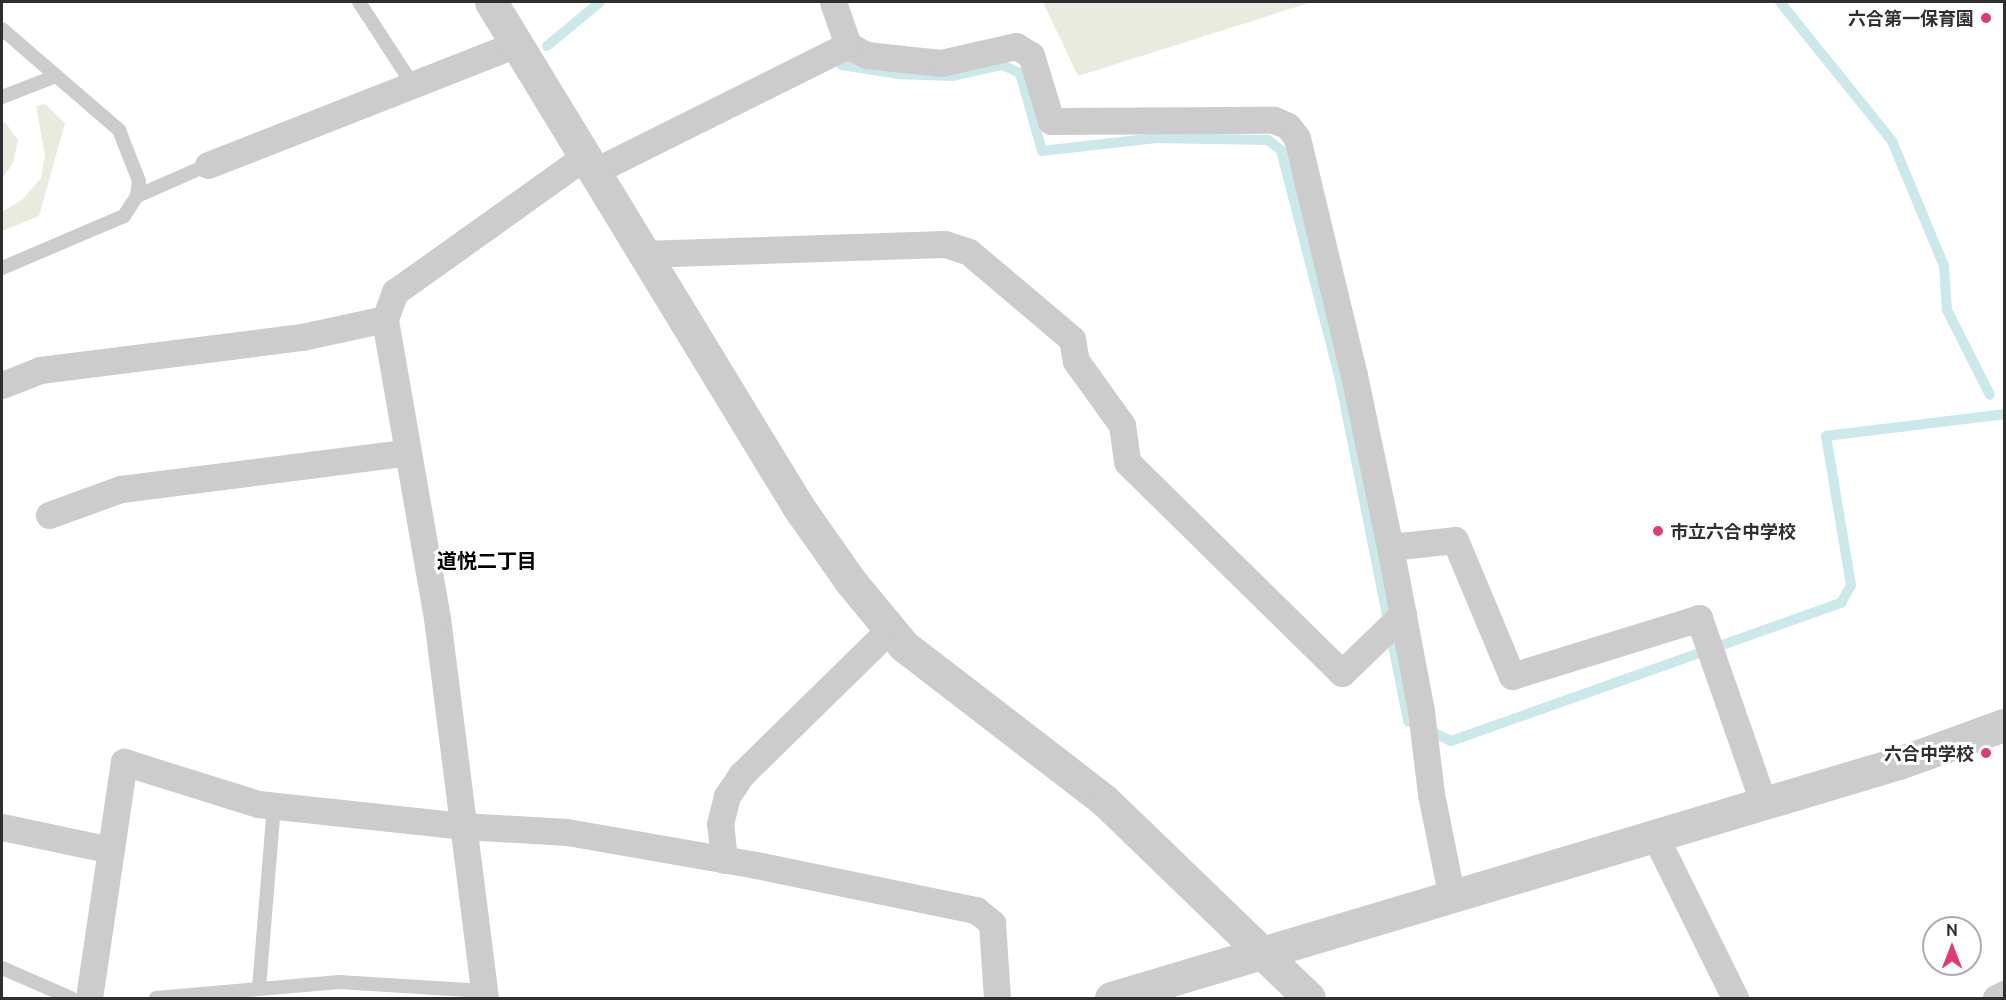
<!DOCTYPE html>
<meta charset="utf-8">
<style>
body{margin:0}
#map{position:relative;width:2006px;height:1000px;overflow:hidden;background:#fff;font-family:Ubuntu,"Noto Sans JP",sans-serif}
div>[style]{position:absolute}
.green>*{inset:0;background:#e9ebde}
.stream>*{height:10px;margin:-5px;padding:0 5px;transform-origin:5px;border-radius:5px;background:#cbe8ea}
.service>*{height:14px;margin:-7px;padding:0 7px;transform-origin:7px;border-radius:7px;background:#ccc}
.minor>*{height:27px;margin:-13.5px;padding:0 13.5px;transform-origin:13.5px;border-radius:13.5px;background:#ccc}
.tertiary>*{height:33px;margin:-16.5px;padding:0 16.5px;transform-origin:16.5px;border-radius:16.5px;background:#ccc}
.dots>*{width:16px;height:16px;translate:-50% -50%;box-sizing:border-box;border:3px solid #fff;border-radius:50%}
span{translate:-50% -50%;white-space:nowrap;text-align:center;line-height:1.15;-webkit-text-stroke:6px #fff;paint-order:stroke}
.poi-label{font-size:18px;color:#2f2f2f;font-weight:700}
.right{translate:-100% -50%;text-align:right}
.left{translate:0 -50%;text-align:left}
.neighbourhood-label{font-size:20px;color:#000;font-weight:700}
.frame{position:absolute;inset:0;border:3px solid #2f2f2f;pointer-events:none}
.north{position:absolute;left:1922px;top:916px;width:60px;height:60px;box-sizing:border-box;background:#fff;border:2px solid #acacac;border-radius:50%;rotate:0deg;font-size:16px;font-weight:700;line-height:24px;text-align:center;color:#2f2f2f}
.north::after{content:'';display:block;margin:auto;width:21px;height:27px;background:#dd3a77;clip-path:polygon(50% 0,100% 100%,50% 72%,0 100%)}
</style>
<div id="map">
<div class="green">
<div style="clip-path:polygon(1043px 2px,1312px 2px,1078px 76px)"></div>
<div style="clip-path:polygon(45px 104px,65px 123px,39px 216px,2px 231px,2px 212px,23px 199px,41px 178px,45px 155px,36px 106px)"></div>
<div style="clip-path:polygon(5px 122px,18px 140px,13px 163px,2px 179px,2px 124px)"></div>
</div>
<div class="stream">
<div style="left:1780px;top:2px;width:179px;rotate:51.1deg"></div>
<div style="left:1892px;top:141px;width:135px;rotate:67.4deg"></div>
<div style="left:1944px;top:266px;width:44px;rotate:86.1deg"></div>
<div style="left:1947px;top:310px;width:95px;rotate:63.2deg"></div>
<div style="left:547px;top:46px;width:69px;rotate:-39.7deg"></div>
<div style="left:837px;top:50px;width:16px;rotate:72deg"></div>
<div style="left:842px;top:65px;width:57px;rotate:9.1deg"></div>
<div style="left:898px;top:74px;width:54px;rotate:2.1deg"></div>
<div style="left:952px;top:76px;width:51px;rotate:-12.4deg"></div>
<div style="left:1002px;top:65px;width:20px;rotate:24deg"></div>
<div style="left:1020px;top:73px;width:81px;rotate:74.2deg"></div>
<div style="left:1042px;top:151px;width:115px;rotate:-6.5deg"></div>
<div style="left:1156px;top:138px;width:112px;rotate:1deg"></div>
<div style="left:1268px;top:140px;width:16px;rotate:38deg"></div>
<div style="left:1281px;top:150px;width:237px;rotate:75.6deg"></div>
<div style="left:1340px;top:380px;width:348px;rotate:78.7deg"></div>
<div style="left:1408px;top:721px;width:47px;rotate:24.9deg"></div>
<div style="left:1451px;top:741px;width:414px;rotate:-19.5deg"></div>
<div style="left:1841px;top:603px;width:21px;rotate:-61deg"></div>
<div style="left:1851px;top:585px;width:151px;rotate:-99.5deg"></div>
<div style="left:1826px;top:436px;width:179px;rotate:-7deg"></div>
</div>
<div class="service">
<div style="left:359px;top:2px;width:99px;rotate:57deg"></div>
<div style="left:2px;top:29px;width:155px;rotate:40.8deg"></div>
<div style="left:119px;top:130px;width:55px;rotate:68.6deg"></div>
<div style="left:139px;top:181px;width:15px;rotate:98deg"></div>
<div style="left:137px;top:196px;width:24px;rotate:123deg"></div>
<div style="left:124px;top:216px;width:133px;rotate:156.9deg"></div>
<div style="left:2px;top:97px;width:58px;rotate:-21.3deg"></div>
<div style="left:137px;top:196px;width:77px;rotate:-23.6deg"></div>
<div style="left:2px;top:968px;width:75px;rotate:23.5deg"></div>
<div style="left:259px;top:988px;width:183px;rotate:-85.3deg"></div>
<div style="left:156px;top:998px;width:184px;rotate:-5deg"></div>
<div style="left:339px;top:982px;width:145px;rotate:3.6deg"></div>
</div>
<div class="minor">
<div style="left:833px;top:2px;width:46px;rotate:70.8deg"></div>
<div style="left:848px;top:45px;width:21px;rotate:29deg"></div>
<div style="left:866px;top:55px;width:75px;rotate:6.1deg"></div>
<div style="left:941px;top:63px;width:77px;rotate:-12.8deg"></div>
<div style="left:1016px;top:46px;width:17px;rotate:31deg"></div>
<div style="left:1031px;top:55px;width:69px;rotate:73.1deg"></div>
<div style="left:1051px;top:121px;width:223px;rotate:-0.3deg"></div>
<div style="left:1274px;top:120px;width:15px;rotate:23deg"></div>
<div style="left:1288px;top:126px;width:15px;rotate:53deg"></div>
<div style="left:1297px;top:138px;width:244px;rotate:76.5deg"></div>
<div style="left:1354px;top:375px;width:176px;rotate:78.2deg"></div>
<div style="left:1390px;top:547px;width:167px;rotate:79.3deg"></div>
<div style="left:1421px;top:711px;width:84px;rotate:83.1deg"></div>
<div style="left:1431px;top:794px;width:106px;rotate:78.6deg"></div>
<div style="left:208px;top:165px;width:331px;rotate:-21.4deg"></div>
<div style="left:593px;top:172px;width:285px;rotate:-26.5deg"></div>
<div style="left:642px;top:254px;width:303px;rotate:-1.9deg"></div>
<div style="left:945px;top:244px;width:25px;rotate:18deg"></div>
<div style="left:969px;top:252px;width:135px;rotate:40.2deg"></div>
<div style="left:1072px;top:339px;width:22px;rotate:80deg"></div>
<div style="left:1076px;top:361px;width:79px;rotate:54.3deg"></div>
<div style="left:1122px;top:425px;width:37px;rotate:82deg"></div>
<div style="left:1127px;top:462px;width:301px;rotate:44.5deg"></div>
<div style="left:1342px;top:673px;width:85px;rotate:-44deg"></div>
<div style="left:2px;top:385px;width:41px;rotate:-21.5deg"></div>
<div style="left:40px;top:370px;width:264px;rotate:-7.2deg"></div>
<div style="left:302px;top:337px;width:85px;rotate:-12.2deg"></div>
<div style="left:49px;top:515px;width:77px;rotate:-19.9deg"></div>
<div style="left:121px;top:489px;width:289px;rotate:-7.3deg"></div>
<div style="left:1390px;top:547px;width:65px;rotate:-6.1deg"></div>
<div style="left:1455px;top:540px;width:147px;rotate:67.3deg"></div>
<div style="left:1512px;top:676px;width:196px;rotate:-17.2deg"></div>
<div style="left:1699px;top:618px;width:198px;rotate:70.8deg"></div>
<div style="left:2px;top:827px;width:111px;rotate:11.9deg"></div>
<div style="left:1655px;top:836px;width:181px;rotate:63.7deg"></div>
<div style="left:724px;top:860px;width:36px;rotate:-96deg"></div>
<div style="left:720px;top:824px;width:29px;rotate:-76deg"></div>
<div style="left:727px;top:796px;width:25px;rotate:-56deg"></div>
<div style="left:741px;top:775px;width:209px;rotate:-44.4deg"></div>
<div style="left:89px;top:998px;width:239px;rotate:-81.6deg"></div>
<div style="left:124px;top:762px;width:140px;rotate:17.4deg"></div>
<div style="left:258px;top:804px;width:206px;rotate:6.1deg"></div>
<div style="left:463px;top:826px;width:104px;rotate:3.3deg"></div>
<div style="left:567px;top:832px;width:192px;rotate:9.9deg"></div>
<div style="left:756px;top:865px;width:225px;rotate:11.6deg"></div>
<div style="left:976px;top:910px;width:21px;rotate:39deg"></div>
<div style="left:992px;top:923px;width:75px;rotate:86.2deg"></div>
<div style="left:485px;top:998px;width:383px;rotate:-97.2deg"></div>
<div style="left:437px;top:618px;width:303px;rotate:-99.9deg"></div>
<div style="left:385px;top:319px;width:29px;rotate:-70deg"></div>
<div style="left:395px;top:292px;width:232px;rotate:-35.5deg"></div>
<div style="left:1996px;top:998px;width:9px;rotate:-27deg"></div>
</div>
<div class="tertiary">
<div style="left:491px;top:2px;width:592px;rotate:58.67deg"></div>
<div style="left:799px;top:508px;width:90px;rotate:54.9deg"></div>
<div style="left:851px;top:582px;width:83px;rotate:50.4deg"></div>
<div style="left:904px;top:646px;width:252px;rotate:37.6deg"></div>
<div style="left:1104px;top:800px;width:285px;rotate:44deg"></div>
<div style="left:1111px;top:998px;width:822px;rotate:-16.61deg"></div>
<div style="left:1899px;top:763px;width:112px;rotate:-19.9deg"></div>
</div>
<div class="dots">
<div style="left:1986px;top:18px;background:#dd3a77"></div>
<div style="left:1658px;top:531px;background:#dd3a77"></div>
<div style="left:1986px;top:753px;background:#dd3a77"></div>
</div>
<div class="poi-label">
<span class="right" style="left:1974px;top:18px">六合第一保育園</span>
<span class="left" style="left:1670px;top:531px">市立六合中学校</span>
<span class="right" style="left:1974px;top:753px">六合中学校</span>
</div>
<div class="neighbourhood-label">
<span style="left:487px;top:560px">道悦二丁目</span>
</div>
<div class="frame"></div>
<div class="north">N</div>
</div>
